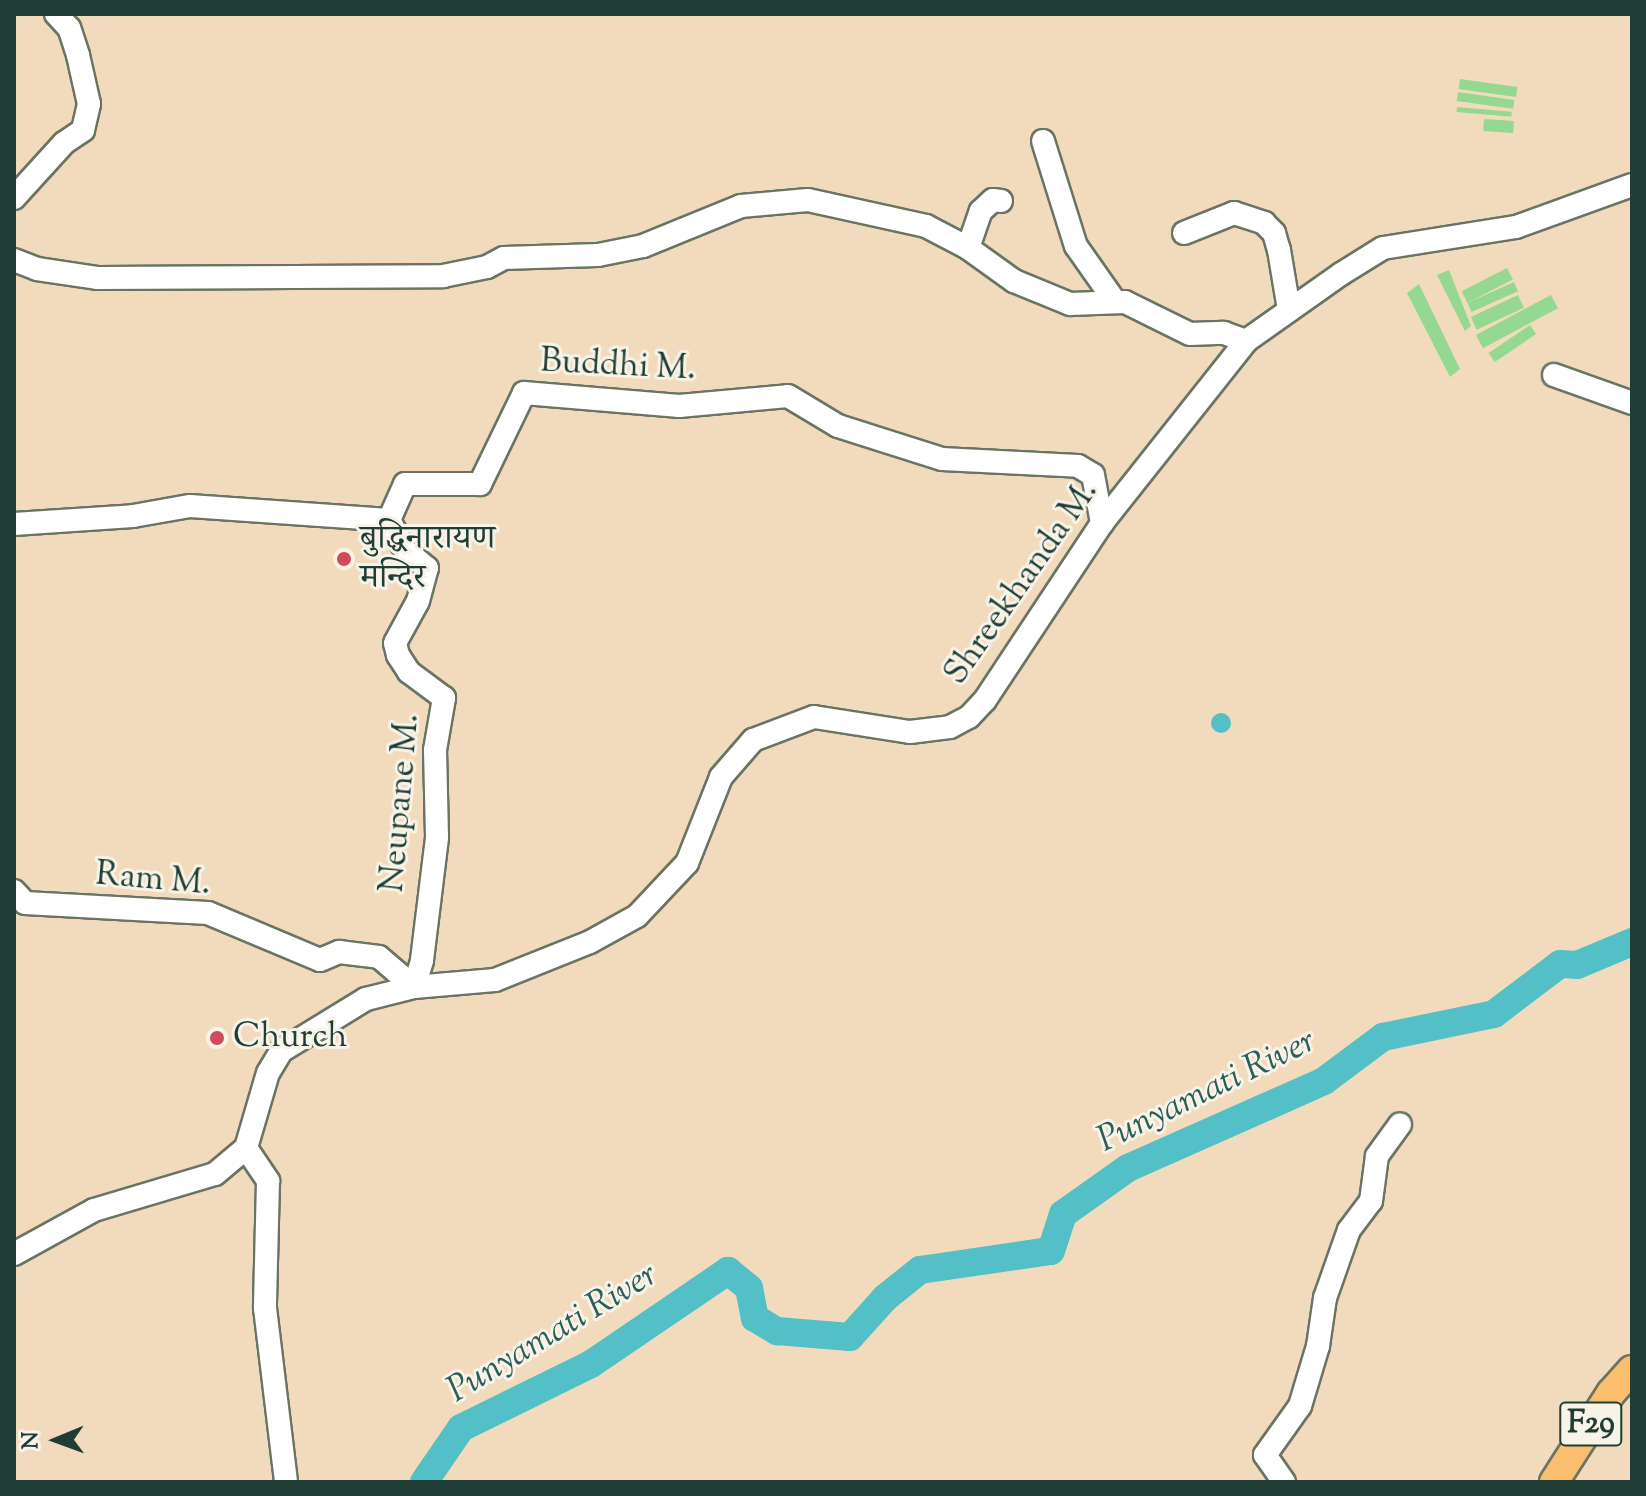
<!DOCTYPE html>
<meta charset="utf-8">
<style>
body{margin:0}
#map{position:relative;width:1646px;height:1496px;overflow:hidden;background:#f2dbbc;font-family:"Sorts Mill Goudy","Noto Serif Devanagari",serif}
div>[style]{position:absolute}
.green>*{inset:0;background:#95d891;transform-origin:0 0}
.water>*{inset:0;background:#52c0c6}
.round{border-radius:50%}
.river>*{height:28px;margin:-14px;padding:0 14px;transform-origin:14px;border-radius:14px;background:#52c0c6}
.roads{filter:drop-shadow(2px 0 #697464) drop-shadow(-2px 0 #697464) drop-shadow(0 2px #697464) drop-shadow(0 -2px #697464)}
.minor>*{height:22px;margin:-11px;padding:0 11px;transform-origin:11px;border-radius:11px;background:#fff}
.major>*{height:28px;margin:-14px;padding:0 14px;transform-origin:14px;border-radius:14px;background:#fbbe6e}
.dots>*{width:22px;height:22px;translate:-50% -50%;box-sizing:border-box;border:4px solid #f7f3e8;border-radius:50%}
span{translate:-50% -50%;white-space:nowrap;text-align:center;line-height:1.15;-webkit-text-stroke:6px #f7f3e8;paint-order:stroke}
.shield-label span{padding:2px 6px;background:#f7f3e8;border:2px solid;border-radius:6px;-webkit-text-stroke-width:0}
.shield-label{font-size:32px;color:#1f3d34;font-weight:700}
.street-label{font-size:34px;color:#1f3d34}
.poi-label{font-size:34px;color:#1f3d34}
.left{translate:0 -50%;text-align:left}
.water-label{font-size:36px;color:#2c5e58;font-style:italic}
.frame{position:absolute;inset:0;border:16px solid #1f3d34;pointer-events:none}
.north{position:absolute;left:16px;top:1400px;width:80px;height:80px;-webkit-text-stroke:6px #f7f3e8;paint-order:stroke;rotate:269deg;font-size:22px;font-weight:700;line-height:32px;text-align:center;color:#1f3d34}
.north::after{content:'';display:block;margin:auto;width:28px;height:36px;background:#1f3d34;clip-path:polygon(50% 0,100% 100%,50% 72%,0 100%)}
</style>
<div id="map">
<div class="green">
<div style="left:1460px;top:79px;width:58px;height:10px;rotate:8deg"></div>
<div style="left:1458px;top:92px;width:57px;height:9px;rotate:8deg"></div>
<div style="left:1457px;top:107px;width:55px;height:5px;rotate:5deg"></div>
<div style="left:1484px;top:119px;width:30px;height:12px;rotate:4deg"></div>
<div style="left:1507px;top:268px;width:13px;height:51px;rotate:63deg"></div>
<div style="clip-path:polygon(1449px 270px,1471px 326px,1465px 331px,1437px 275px)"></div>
<div style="left:1514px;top:282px;width:10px;height:51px;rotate:66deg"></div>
<div style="clip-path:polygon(1419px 284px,1460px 369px,1450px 377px,1407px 293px)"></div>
<div style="left:1518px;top:295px;width:14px;height:52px;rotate:65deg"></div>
<div style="left:1551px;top:295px;width:15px;height:85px;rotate:62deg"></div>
<div style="left:1530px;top:325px;width:11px;height:50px;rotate:56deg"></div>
</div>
<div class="water">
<div class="round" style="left:1211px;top:713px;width:20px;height:20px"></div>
</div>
<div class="river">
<div style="left:424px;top:1482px;width:65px;rotate:-55.6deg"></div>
<div style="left:461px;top:1428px;width:145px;rotate:-26.2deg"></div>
<div style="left:591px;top:1364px;width:166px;rotate:-34.2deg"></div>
<div style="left:728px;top:1271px;width:27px;rotate:39deg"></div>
<div style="left:749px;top:1288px;width:31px;rotate:79deg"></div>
<div style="left:755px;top:1318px;width:26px;rotate:31deg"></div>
<div style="left:777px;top:1331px;width:73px;rotate:4.7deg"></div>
<div style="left:850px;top:1337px;width:52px;rotate:-48.1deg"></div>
<div style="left:885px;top:1298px;width:45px;rotate:-38.7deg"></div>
<div style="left:920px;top:1270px;width:132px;rotate:-8.3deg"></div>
<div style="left:1051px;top:1251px;width:39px;rotate:-72deg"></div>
<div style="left:1063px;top:1214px;width:80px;rotate:-35.3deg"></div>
<div style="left:1128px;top:1168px;width:214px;rotate:-23.9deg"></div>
<div style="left:1324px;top:1081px;width:74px;rotate:-36.7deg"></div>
<div style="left:1383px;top:1037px;width:113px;rotate:-11.7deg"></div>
<div style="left:1494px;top:1014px;width:83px;rotate:-37.1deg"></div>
<div style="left:1560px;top:964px;width:17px;rotate:3deg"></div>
<div style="left:1577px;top:965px;width:60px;rotate:-22.7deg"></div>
</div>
<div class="roads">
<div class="minor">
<div style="left:1043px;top:141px;width:110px;rotate:72.6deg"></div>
<div style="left:1076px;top:246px;width:66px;rotate:54.9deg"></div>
<div style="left:14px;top:198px;width:74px;rotate:-47.7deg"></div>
<div style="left:64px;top:143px;width:23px;rotate:-34deg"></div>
<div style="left:83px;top:130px;width:27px;rotate:-77deg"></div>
<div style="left:89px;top:104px;width:50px;rotate:-102.7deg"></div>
<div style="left:78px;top:55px;width:28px;rotate:-108deg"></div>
<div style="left:69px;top:28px;width:19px;rotate:-133deg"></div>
<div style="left:1184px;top:233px;width:54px;rotate:-21.8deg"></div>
<div style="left:1234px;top:213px;width:32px;rotate:18deg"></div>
<div style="left:1264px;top:223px;width:14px;rotate:45deg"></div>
<div style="left:1274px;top:233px;width:18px;rotate:74deg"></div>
<div style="left:1279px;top:250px;width:61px;rotate:80.5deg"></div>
<div style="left:968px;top:248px;width:39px;rotate:-71deg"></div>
<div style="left:981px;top:211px;width:16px;rotate:-43deg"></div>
<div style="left:993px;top:200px;width:8px;rotate:7deg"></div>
<div style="left:14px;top:260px;width:25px;rotate:21deg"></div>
<div style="left:37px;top:269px;width:62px;rotate:8.4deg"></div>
<div style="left:98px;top:278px;width:345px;rotate:-0.3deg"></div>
<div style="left:443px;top:276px;width:45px;rotate:-11.6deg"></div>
<div style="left:487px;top:267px;width:19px;rotate:-28deg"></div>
<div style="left:504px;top:258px;width:94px;rotate:-1.8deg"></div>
<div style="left:598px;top:255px;width:46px;rotate:-11.3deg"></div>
<div style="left:643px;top:246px;width:106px;rotate:-22.2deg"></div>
<div style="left:741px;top:206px;width:67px;rotate:-5.1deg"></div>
<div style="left:808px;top:200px;width:121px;rotate:12.4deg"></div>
<div style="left:926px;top:226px;width:47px;rotate:27.6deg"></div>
<div style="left:968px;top:248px;width:57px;rotate:35.7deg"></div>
<div style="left:1014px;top:281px;width:61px;rotate:22.3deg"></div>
<div style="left:1070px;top:304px;width:55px;rotate:-2.1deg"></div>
<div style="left:1125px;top:302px;width:72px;rotate:26.2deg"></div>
<div style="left:1190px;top:334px;width:34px;rotate:-2deg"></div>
<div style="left:1224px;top:333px;width:23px;rotate:20deg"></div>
<div style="left:1554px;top:375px;width:83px;rotate:19.7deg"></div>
<div style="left:14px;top:524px;width:119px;rotate:-3.8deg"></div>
<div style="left:133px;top:516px;width:58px;rotate:-10deg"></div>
<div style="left:190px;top:506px;width:199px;rotate:4deg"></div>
<div style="left:389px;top:520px;width:39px;rotate:-66deg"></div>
<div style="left:405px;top:484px;width:75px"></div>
<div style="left:480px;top:484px;width:101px;rotate:-64.2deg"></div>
<div style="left:524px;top:393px;width:156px;rotate:4.8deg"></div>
<div style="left:679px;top:406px;width:109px;rotate:-5.2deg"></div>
<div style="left:788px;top:396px;width:58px;rotate:31deg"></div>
<div style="left:838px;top:426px;width:109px;rotate:17.6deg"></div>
<div style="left:942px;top:459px;width:136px;rotate:2.9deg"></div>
<div style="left:1078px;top:466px;width:17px;rotate:31deg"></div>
<div style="left:1093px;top:475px;width:49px;rotate:79.4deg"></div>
<div style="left:14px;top:891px;width:16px;rotate:47deg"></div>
<div style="left:25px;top:903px;width:183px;rotate:3.1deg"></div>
<div style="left:208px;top:913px;width:121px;rotate:22.8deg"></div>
<div style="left:320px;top:960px;width:21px;rotate:-23deg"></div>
<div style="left:339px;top:952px;width:40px;rotate:7.1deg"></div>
<div style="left:379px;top:957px;width:46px;rotate:40.6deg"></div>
<div style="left:414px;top:987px;width:28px;rotate:-73deg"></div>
<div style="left:422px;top:960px;width:124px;rotate:-83deg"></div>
<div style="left:437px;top:837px;width:87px;rotate:-91.3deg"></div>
<div style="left:435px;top:750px;width:53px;rotate:-80.2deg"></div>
<div style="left:444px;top:698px;width:44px;rotate:-143.4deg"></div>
<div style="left:409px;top:672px;width:20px;rotate:-123deg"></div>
<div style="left:398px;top:655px;width:12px;rotate:-104deg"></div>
<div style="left:395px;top:643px;width:48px;rotate:-61.3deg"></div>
<div style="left:418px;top:601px;width:34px;rotate:-75deg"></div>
<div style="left:427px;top:568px;width:28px;rotate:-141deg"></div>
<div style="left:405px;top:550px;width:34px;rotate:-118deg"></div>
<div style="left:246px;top:1148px;width:40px;rotate:56deg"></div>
<div style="left:268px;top:1181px;width:127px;rotate:91.4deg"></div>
<div style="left:265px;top:1308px;width:175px;rotate:83.1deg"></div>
<div style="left:14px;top:1254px;width:91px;rotate:-28.8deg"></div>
<div style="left:94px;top:1210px;width:126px;rotate:-16.6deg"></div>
<div style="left:215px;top:1174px;width:40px;rotate:-40deg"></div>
<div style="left:246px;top:1148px;width:78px;rotate:-73.7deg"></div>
<div style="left:268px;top:1073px;width:26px;rotate:-59deg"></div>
<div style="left:281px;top:1051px;width:100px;rotate:-31.5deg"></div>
<div style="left:366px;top:999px;width:49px;rotate:-14deg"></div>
<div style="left:414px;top:987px;width:81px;rotate:-4.9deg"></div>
<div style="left:495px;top:980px;width:102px;rotate:-21.8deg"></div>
<div style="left:590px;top:942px;width:54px;rotate:-29deg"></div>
<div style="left:637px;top:916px;width:73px;rotate:-46.7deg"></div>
<div style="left:687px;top:863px;width:92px;rotate:-68.4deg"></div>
<div style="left:721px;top:777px;width:49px;rotate:-49.1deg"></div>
<div style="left:753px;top:740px;width:65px;rotate:-20.7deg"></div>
<div style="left:814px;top:717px;width:97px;rotate:8.9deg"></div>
<div style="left:910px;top:732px;width:40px;rotate:-7.1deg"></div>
<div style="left:950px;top:727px;width:21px;rotate:-28deg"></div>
<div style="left:969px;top:717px;width:23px;rotate:-47deg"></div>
<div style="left:985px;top:700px;width:212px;rotate:-56.5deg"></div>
<div style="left:1102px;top:523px;width:232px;rotate:-51.6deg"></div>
<div style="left:1246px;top:341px;width:116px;rotate:-35.2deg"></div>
<div style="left:1341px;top:274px;width:49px;rotate:-31.8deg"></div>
<div style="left:1383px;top:248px;width:135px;rotate:-9deg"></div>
<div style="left:1516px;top:227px;width:123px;rotate:-19.9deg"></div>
<div style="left:1284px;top:1482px;width:33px;rotate:-125deg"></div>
<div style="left:1265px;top:1455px;width:60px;rotate:-54.5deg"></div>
<div style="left:1300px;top:1406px;width:63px;rotate:-73.3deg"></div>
<div style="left:1318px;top:1346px;width:49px;rotate:-81.7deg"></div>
<div style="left:1325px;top:1298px;width:72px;rotate:-70.6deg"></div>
<div style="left:1349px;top:1230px;width:36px;rotate:-53deg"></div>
<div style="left:1371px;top:1201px;width:45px;rotate:-82.4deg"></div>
<div style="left:1377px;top:1156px;width:39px;rotate:-54deg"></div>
</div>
<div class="major">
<div style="left:1554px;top:1482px;width:106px;rotate:-57.4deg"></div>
<div style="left:1611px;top:1393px;width:31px;rotate:-48deg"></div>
</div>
</div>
<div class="dots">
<div style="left:344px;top:559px;background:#d1495b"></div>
<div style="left:217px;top:1038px;background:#d1495b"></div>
</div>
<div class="shield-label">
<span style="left:1591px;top:1424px">F29</span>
</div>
<div class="street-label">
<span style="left:618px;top:366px;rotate:3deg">Buddhi M.</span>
<span style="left:1022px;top:583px;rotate:-55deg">Shreekhanda M.</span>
<span style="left:401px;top:803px;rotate:-85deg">Neupane M.</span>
<span style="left:153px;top:880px;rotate:5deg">Ram M.</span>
</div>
<div class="poi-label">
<span class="left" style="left:360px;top:559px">बुद्धिनारायण<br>मन्दिर</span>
<span class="left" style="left:233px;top:1038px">Church</span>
</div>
<div class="water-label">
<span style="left:1207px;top:1092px;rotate:-26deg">Punyamati River</span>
<span style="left:553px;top:1334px;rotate:-31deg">Punyamati River</span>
</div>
<div class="frame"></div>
<div class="north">N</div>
</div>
